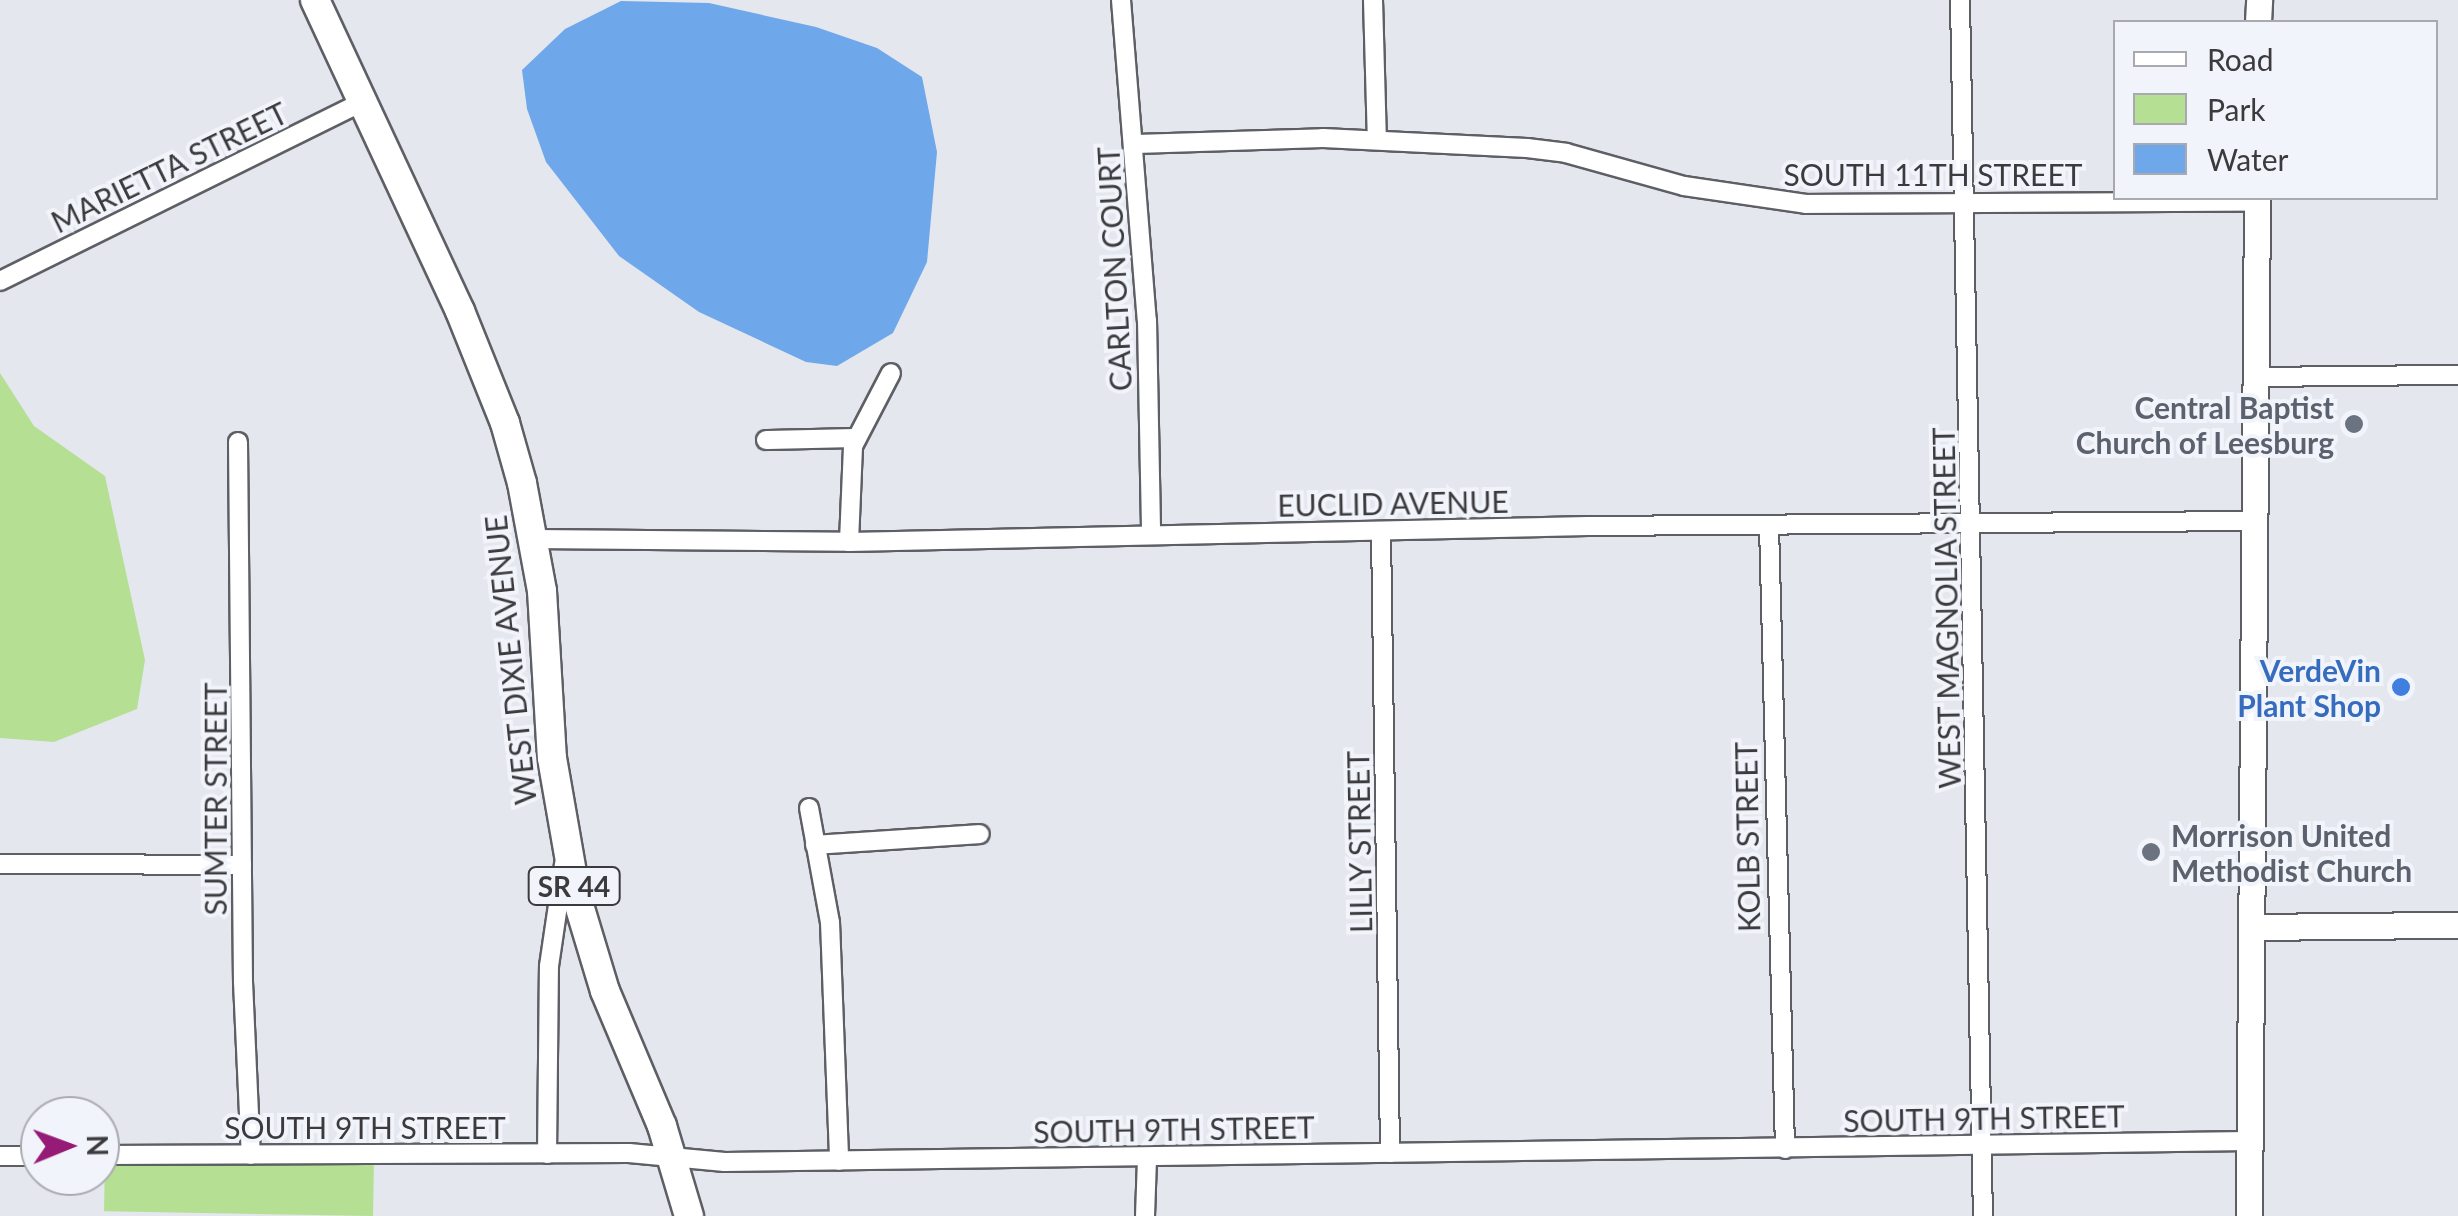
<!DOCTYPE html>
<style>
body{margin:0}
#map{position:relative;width:2458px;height:1216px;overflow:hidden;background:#e5e7ee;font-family:Lato,sans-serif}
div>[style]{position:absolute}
.green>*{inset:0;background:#b5e094;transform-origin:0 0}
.water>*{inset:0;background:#6fa8ea}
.roads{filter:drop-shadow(2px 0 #5d5f65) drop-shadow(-2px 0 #5d5f65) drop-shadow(0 2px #5d5f65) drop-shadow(0 -2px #5d5f65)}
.street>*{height:18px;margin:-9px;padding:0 9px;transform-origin:9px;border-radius:9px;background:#fff}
.secondary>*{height:25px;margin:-12.5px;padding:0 12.5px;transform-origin:12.5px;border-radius:12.5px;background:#fff}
.primary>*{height:28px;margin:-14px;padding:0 14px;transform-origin:14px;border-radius:14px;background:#fff}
.dots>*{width:28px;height:28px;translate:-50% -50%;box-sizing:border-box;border:5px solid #f2f4fb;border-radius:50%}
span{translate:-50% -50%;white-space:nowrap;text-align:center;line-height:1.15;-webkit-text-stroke:8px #f2f4fb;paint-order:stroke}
.shield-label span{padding:2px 8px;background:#f2f4fb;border:2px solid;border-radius:8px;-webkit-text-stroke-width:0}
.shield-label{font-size:28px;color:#3b3b3e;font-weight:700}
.street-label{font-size:30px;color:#3b3b3e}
.worship-label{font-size:30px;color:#5b616d;font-weight:700}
.right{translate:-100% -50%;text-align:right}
.left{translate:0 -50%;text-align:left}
.shop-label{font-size:30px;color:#366cbe;font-weight:700}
.legend{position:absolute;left:2113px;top:20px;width:325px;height:180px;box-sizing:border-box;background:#f2f4fb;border:2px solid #a9aaaf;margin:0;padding:12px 18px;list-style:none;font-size:30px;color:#3b3b3e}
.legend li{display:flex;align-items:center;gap:20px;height:50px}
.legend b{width:50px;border:2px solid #a9aaaf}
.north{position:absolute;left:20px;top:1096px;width:100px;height:100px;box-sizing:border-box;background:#f2f4fb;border:2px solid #a9aaaf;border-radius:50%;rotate:89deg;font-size:28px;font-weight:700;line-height:40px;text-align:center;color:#3b3b3e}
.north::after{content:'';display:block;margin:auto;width:35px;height:45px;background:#951b76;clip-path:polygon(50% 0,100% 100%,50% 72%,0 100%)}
</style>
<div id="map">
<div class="green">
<div style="clip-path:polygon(0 373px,34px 426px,105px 476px,145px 660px,137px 709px,54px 742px,0 738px)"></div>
<div style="left:374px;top:1158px;width:58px;height:269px;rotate:91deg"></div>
</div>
<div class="water">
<div style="clip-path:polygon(621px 1px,709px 3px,816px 27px,877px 48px,922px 77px,937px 152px,927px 262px,893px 333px,837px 366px,806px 362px,699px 312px,619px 256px,546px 162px,527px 109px,522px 70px,565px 29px)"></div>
</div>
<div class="roads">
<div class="street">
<div style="left:1121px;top:0;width:321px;rotate:85.4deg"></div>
<div style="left:1147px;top:320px;width:215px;rotate:88.9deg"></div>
<div style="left:1373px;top:0;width:139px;rotate:88.4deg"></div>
<div style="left:1960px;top:0;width:1216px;rotate:88.92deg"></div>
<div style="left:1136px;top:144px;width:187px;rotate:-1.8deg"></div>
<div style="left:1323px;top:138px;width:204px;rotate:2.8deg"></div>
<div style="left:1527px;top:148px;width:39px;rotate:7deg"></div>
<div style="left:1566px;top:153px;width:123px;rotate:15.6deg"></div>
<div style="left:1684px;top:186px;width:123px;rotate:8.4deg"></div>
<div style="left:1806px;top:204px;width:451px;rotate:-0.3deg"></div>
<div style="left:0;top:281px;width:404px;rotate:-26.3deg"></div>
<div style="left:2255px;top:377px;width:203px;rotate:-0.6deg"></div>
<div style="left:766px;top:440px;width:91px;rotate:-1.3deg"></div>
<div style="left:238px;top:442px;width:540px;rotate:89.47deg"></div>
<div style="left:243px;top:982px;width:173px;rotate:87.4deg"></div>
<div style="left:1769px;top:525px;width:624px;rotate:88.53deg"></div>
<div style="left:1381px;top:531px;width:622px;rotate:89.17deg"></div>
<div style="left:533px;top:539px;width:316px;rotate:0.5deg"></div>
<div style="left:849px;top:542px;width:739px;rotate:-1.24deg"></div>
<div style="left:1588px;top:526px;width:666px;rotate:-0.43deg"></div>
<div style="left:849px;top:542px;width:96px;rotate:-87.6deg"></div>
<div style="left:853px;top:446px;width:82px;rotate:-62.5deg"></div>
<div style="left:809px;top:808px;width:116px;rotate:79.6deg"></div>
<div style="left:830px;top:922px;width:239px;rotate:87.8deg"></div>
<div style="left:815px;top:845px;width:165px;rotate:-3.8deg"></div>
<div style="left:0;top:864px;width:242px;rotate:0.2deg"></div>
<div style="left:547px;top:1154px;width:188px;rotate:-89.4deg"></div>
<div style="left:549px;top:966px;width:103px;rotate:-81.6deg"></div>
<div style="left:100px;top:1155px;width:529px;rotate:-0.22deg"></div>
<div style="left:629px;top:1153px;width:96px;rotate:5.4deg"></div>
<div style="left:725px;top:1162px;width:1524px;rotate:-0.79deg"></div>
<div style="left:0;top:1156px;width:40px"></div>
<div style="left:1145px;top:1216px;width:58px;rotate:-88deg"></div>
</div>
<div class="secondary">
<div style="left:2258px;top:22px;width:22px;rotate:-87deg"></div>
<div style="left:2251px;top:927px;width:207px;rotate:-0.6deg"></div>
<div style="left:2249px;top:1216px;width:1018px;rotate:-89.55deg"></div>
</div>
<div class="primary">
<div style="left:315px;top:0;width:343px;rotate:65deg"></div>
<div style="left:460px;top:311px;width:121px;rotate:68.1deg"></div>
<div style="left:505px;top:423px;width:62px;rotate:74.2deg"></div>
<div style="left:522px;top:483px;width:110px;rotate:79.5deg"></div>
<div style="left:542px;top:591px;width:167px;rotate:86.6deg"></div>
<div style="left:552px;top:758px;width:139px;rotate:80.1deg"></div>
<div style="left:576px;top:895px;width:100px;rotate:73.2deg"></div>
<div style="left:605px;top:991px;width:147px;rotate:67.1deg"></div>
<div style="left:662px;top:1126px;width:94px;rotate:73.3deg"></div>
</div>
</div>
<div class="dots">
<div style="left:2354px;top:424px;background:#6b7280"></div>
<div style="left:2401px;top:687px;background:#3f7fe0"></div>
<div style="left:2151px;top:852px;background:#6b7280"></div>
</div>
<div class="shield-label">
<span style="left:574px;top:886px">SR 44</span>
</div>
<div class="street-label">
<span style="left:169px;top:167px;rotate:-26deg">MARIETTA STREET</span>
<span style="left:1933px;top:174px">SOUTH 11TH STREET</span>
<span style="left:1114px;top:269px;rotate:-93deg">CARLTON COURT</span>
<span style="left:1393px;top:503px;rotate:-1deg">EUCLID AVENUE</span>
<span style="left:1946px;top:608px;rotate:-91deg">WEST MAGNOLIA STREET</span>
<span style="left:510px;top:660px;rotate:-96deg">WEST DIXIE AVENUE</span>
<span style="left:215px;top:799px;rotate:-90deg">SUMTER STREET</span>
<span style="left:1747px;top:837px;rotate:-91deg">KOLB STREET</span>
<span style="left:1359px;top:842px;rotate:-91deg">LILLY STREET</span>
<span style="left:1984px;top:1118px;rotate:-1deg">SOUTH 9TH STREET</span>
<span style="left:365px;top:1127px">SOUTH 9TH STREET</span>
<span style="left:1174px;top:1129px;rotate:-1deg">SOUTH 9TH STREET</span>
</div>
<div class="worship-label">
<span class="right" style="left:2334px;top:424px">Central Baptist<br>Church of Leesburg</span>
<span class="left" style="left:2171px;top:852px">Morrison United<br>Methodist Church</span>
</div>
<div class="shop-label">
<span class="right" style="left:2381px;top:687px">VerdeVin<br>Plant Shop</span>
</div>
<ul class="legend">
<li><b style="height:12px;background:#fff"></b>Road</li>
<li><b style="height:28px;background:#b5e094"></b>Park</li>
<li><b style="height:28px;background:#6fa8ea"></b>Water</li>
</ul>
<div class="north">N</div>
</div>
